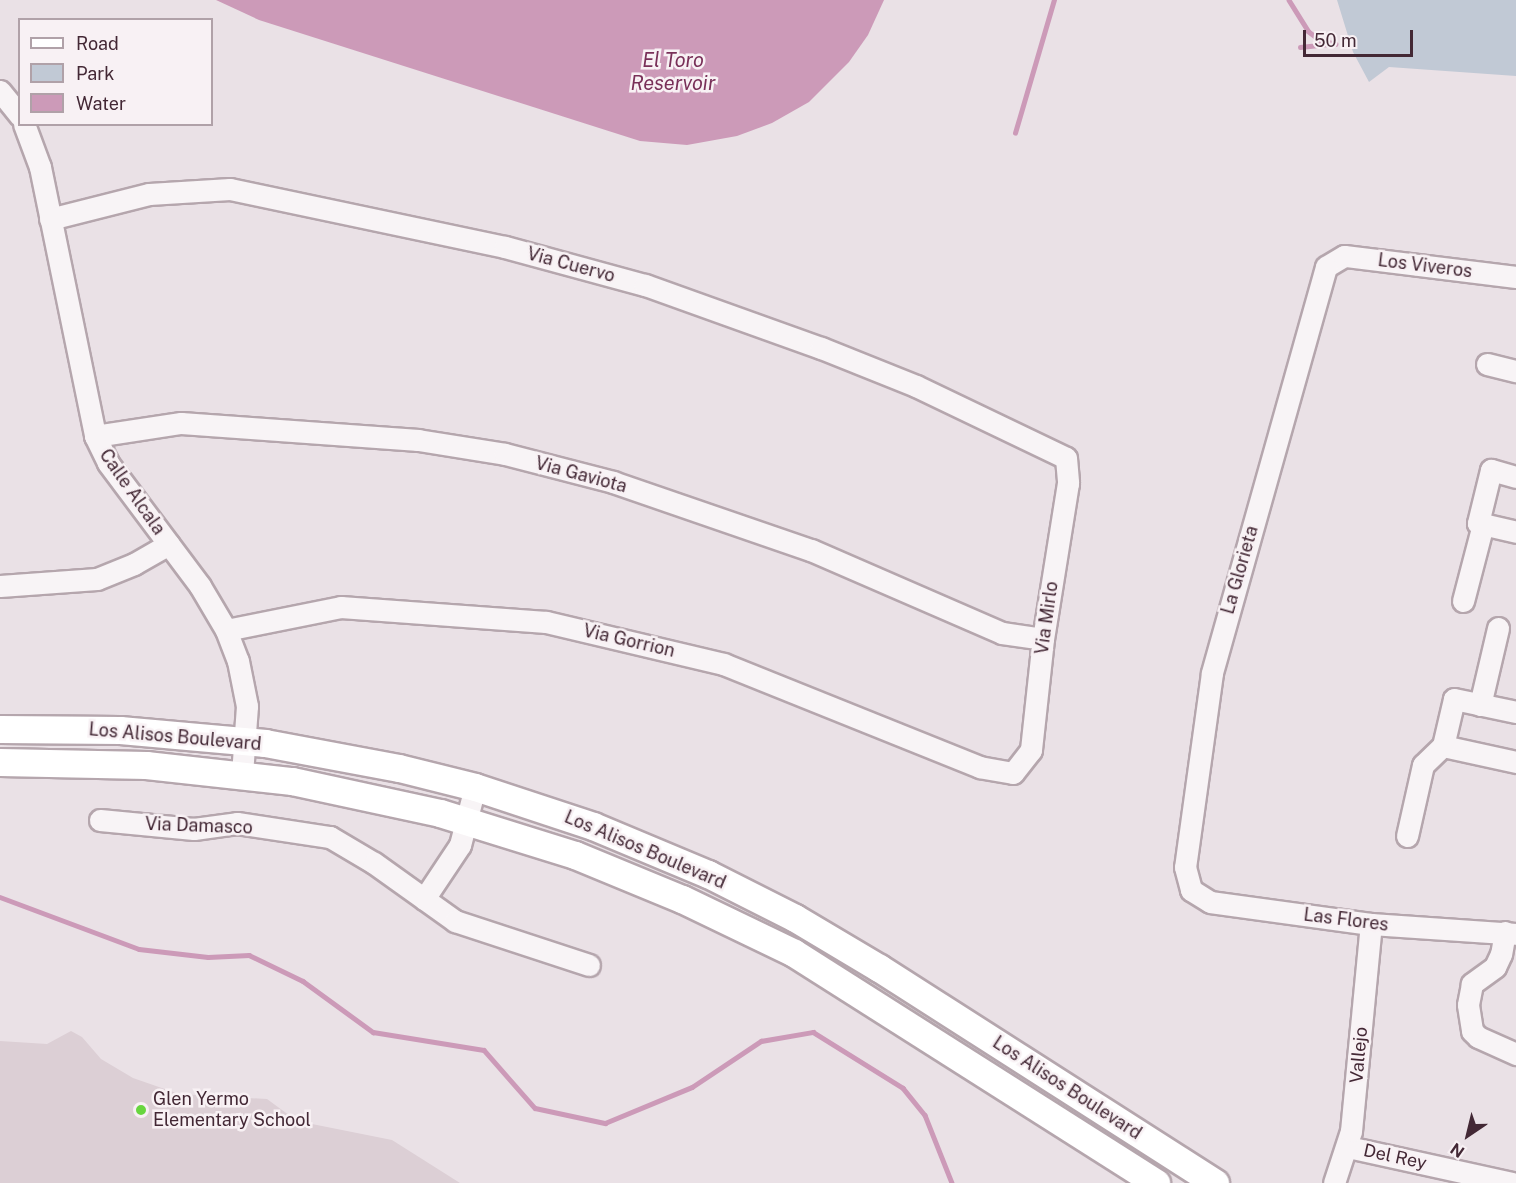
<!DOCTYPE html>
<style>
body{margin:0}
#map{position:relative;width:1516px;height:1183px;overflow:hidden;background:#eae1e6;font-family:"Public Sans",sans-serif}
div>[style]{position:absolute}
.built>*{inset:0;background:#dccfd5}
.green>*{inset:0;background:#c1c9d5}
.water>*{inset:0;background:#cc9ab8}
.stream>*{height:4.5px;margin:-2.25px;padding:0 2.25px;transform-origin:2.25px;border-radius:2.25px;background:#cc9ab8}
.roads{filter:drop-shadow(2px 0 #b5a6ad) drop-shadow(-2px 0 #b5a6ad) drop-shadow(0 2px #b5a6ad) drop-shadow(0 -2px #b5a6ad)}
.minor>*{height:21px;margin:-10.5px;padding:0 10.5px;transform-origin:10.5px;border-radius:10.5px;background:#f8f4f6}
.major>*{height:27px;margin:-13.5px;padding:0 13.5px;transform-origin:13.5px;border-radius:13.5px;background:#fff}
.dots>*{width:16px;height:16px;translate:-50% -50%;box-sizing:border-box;border:3px solid #f8f1f4;border-radius:50%}
span{translate:-50% -50%;white-space:nowrap;text-align:center;line-height:1.15;-webkit-text-stroke:5px #f8f1f4;paint-order:stroke}
.street-label{font-size:18px;color:#432835}
.poi-label{font-size:18px;color:#432835}
.left{translate:0 -50%;text-align:left}
.water-label{font-size:20px;color:#793059;font-style:italic}
.legend{position:absolute;left:18px;top:18px;width:195px;height:108px;box-sizing:border-box;background:#f8f1f4;border:2px solid #b0a1a8;margin:0;padding:8px 10px;list-style:none;font-size:18px;color:#432835}
.legend li{display:flex;align-items:center;gap:12px;height:30px}
.legend b{width:30px;border:2px solid #b0a1a8}
.north{position:absolute;left:1438px;top:1105px;width:60px;height:60px;-webkit-text-stroke:4px #f8f1f4;paint-order:stroke;rotate:215deg;font-size:16px;font-weight:700;line-height:24px;text-align:center;color:#432835}
.north::after{content:'';display:block;margin:auto;width:21px;height:27px;background:#432835;clip-path:polygon(50% 0,100% 100%,50% 72%,0 100%)}
.scale{position:absolute;left:1303px;top:30px;width:110px;height:27px;box-sizing:border-box;border:3px solid #432835;border-top:0;padding-left:8px;font-size:18px;line-height:21px;white-space:nowrap;color:#432835;-webkit-text-stroke:4px #f8f1f4;paint-order:stroke}
</style>
<div id="map">
<div class="built">
<div style="clip-path:polygon(71px 1031px,82px 1037px,101px 1059px,133px 1078px,179px 1094px,267px 1099px,297px 1121px,392px 1140px,460px 1183px,0 1183px,0 1041px,47px 1044px)"></div>
</div>
<div class="green">
<div style="clip-path:polygon(1337px 0,1516px 0,1516px 76px,1389px 67px,1369px 82px,1353px 52px)"></div>
</div>
<div class="water">
<div style="clip-path:polygon(216px 0,884px 0,868px 35px,849px 62px,809px 102px,772px 123px,737px 136px,687px 145px,640px 141px,259px 20px)"></div>
</div>
<div class="stream">
<div style="left:1289px;top:0;width:36px;rotate:58deg"></div>
<div style="left:1308px;top:31px;width:15px;rotate:37deg"></div>
<div style="left:1320px;top:40px;width:16px;rotate:14deg"></div>
<div style="left:1300px;top:47px;width:31px;rotate:-6deg"></div>
<div style="left:1015px;top:133px;width:139px;rotate:-73.7deg"></div>
<div style="left:0;top:897px;width:148px;rotate:20.5deg"></div>
<div style="left:139px;top:949px;width:69px;rotate:6.6deg"></div>
<div style="left:208px;top:957px;width:41px;rotate:-2.8deg"></div>
<div style="left:249px;top:955px;width:60px;rotate:25.7deg"></div>
<div style="left:303px;top:981px;width:87px;rotate:36.1deg"></div>
<div style="left:373px;top:1032px;width:112px;rotate:9.2deg"></div>
<div style="left:484px;top:1050px;width:77px;rotate:48.7deg"></div>
<div style="left:535px;top:1108px;width:72px;rotate:12.1deg"></div>
<div style="left:605px;top:1123px;width:94px;rotate:-22.5deg"></div>
<div style="left:692px;top:1087px;width:83px;rotate:-33.7deg"></div>
<div style="left:761px;top:1041px;width:53px;rotate:-9.8deg"></div>
<div style="left:813px;top:1032px;width:106px;rotate:31.9deg"></div>
<div style="left:903px;top:1088px;width:35px;rotate:51deg"></div>
<div style="left:925px;top:1115px;width:73px;rotate:68.3deg"></div>
</div>
<div class="roads">
<div class="minor">
<div style="left:0;top:91px;width:32px;rotate:51deg"></div>
<div style="left:24px;top:124px;width:46px;rotate:69.6deg"></div>
<div style="left:40px;top:167px;width:275px;rotate:78.4deg"></div>
<div style="left:95px;top:436px;width:30px;rotate:64deg"></div>
<div style="left:108px;top:463px;width:154px;rotate:53.2deg"></div>
<div style="left:200px;top:586px;width:51px;rotate:59.4deg"></div>
<div style="left:226px;top:630px;width:33px;rotate:69deg"></div>
<div style="left:238px;top:661px;width:46px;rotate:78.7deg"></div>
<div style="left:247px;top:706px;width:68px;rotate:94.2deg"></div>
<div style="left:50px;top:219px;width:102px;rotate:-14.2deg"></div>
<div style="left:149px;top:194px;width:81px;rotate:-3.5deg"></div>
<div style="left:230px;top:189px;width:281px;rotate:11.9deg"></div>
<div style="left:505px;top:247px;width:145px;rotate:15.2deg"></div>
<div style="left:645px;top:285px;width:187px;rotate:19.7deg"></div>
<div style="left:821px;top:348px;width:102px;rotate:21.8deg"></div>
<div style="left:916px;top:386px;width:166px;rotate:25.6deg"></div>
<div style="left:1066px;top:458px;width:25px;rotate:85deg"></div>
<div style="left:1068px;top:483px;width:158px;rotate:99.1deg"></div>
<div style="left:1043px;top:639px;width:112px;rotate:96.2deg"></div>
<div style="left:1031px;top:750px;width:29px;rotate:128deg"></div>
<div style="left:1013px;top:773px;width:34px;rotate:-170deg"></div>
<div style="left:980px;top:767px;width:276px;rotate:-158.1deg"></div>
<div style="left:724px;top:664px;width:183px;rotate:-166.7deg"></div>
<div style="left:546px;top:622px;width:206px;rotate:-175.8deg"></div>
<div style="left:341px;top:607px;width:117px;rotate:168.7deg"></div>
<div style="left:1516px;top:277px;width:173px;rotate:-173deg"></div>
<div style="left:1344px;top:256px;width:21px;rotate:149deg"></div>
<div style="left:1326px;top:267px;width:422px;rotate:105.7deg"></div>
<div style="left:1212px;top:673px;width:196px;rotate:97.9deg"></div>
<div style="left:1185px;top:867px;width:24px;rotate:75deg"></div>
<div style="left:1191px;top:890px;width:22px;rotate:32deg"></div>
<div style="left:1210px;top:902px;width:162px;rotate:7.8deg"></div>
<div style="left:1371px;top:924px;width:145px;rotate:3.9deg"></div>
<div style="left:1487px;top:364px;width:30px;rotate:14deg"></div>
<div style="left:95px;top:436px;width:87px;rotate:-8.6deg"></div>
<div style="left:181px;top:423px;width:238px;rotate:4.1deg"></div>
<div style="left:418px;top:440px;width:88px;rotate:9.1deg"></div>
<div style="left:505px;top:454px;width:112px;rotate:14.5deg"></div>
<div style="left:613px;top:482px;width:209px;rotate:19deg"></div>
<div style="left:811px;top:550px;width:208px;rotate:23.5deg"></div>
<div style="left:1002px;top:633px;width:41px;rotate:8.3deg"></div>
<div style="left:1516px;top:477px;width:26px;rotate:-164deg"></div>
<div style="left:1491px;top:470px;width:55px;rotate:103.8deg"></div>
<div style="left:1478px;top:523px;width:39px;rotate:13deg"></div>
<div style="left:0;top:586px;width:97px;rotate:-4.1deg"></div>
<div style="left:97px;top:579px;width:40px;rotate:-22deg"></div>
<div style="left:134px;top:564px;width:40px;rotate:-29.7deg"></div>
<div style="left:1463px;top:601px;width:80px;rotate:-75.4deg"></div>
<div style="left:1480px;top:705px;width:79px;rotate:-76.8deg"></div>
<div style="left:1443px;top:746px;width:75px;rotate:12.4deg"></div>
<div style="left:100px;top:820px;width:94px;rotate:5.5deg"></div>
<div style="left:194px;top:829px;width:43px;rotate:-7.9deg"></div>
<div style="left:237px;top:823px;width:94px;rotate:8.6deg"></div>
<div style="left:330px;top:837px;width:51px;rotate:30.6deg"></div>
<div style="left:374px;top:863px;width:100px;rotate:35.6deg"></div>
<div style="left:455px;top:921px;width:141px;rotate:18.2deg"></div>
<div style="left:1407px;top:836px;width:73px;rotate:-77.3deg"></div>
<div style="left:1423px;top:765px;width:28px;rotate:-44deg"></div>
<div style="left:1443px;top:746px;width:48px;rotate:-76.8deg"></div>
<div style="left:1454px;top:699px;width:63px;rotate:11.8deg"></div>
<div style="left:424px;top:899px;width:65px;rotate:-56.3deg"></div>
<div style="left:460px;top:845px;width:60px;rotate:-75.5deg"></div>
<div style="left:1505px;top:932px;width:22px;rotate:100deg"></div>
<div style="left:1501px;top:954px;width:14px;rotate:115deg"></div>
<div style="left:1495px;top:967px;width:29px;rotate:144deg"></div>
<div style="left:1472px;top:984px;width:21px;rotate:101deg"></div>
<div style="left:1468px;top:1005px;width:26px;rotate:81deg"></div>
<div style="left:1472px;top:1031px;width:8px;rotate:45deg"></div>
<div style="left:1478px;top:1037px;width:42px;rotate:24.1deg"></div>
<div style="left:1348px;top:1147px;width:168px;rotate:12.4deg"></div>
<div style="left:1334px;top:1183px;width:55px;rotate:-71.9deg"></div>
<div style="left:1351px;top:1131px;width:208px;rotate:-84.5deg"></div>
</div>
<div class="major">
<div style="left:0;top:729px;width:120px;rotate:0.5deg"></div>
<div style="left:120px;top:730px;width:146px;rotate:5.1deg"></div>
<div style="left:265px;top:743px;width:136px;rotate:10.6deg"></div>
<div style="left:399px;top:768px;width:78px;rotate:14deg"></div>
<div style="left:475px;top:787px;width:124px;rotate:18.3deg"></div>
<div style="left:593px;top:826px;width:125px;rotate:22.7deg"></div>
<div style="left:708px;top:874px;width:97px;rotate:26.8deg"></div>
<div style="left:795px;top:918px;width:98px;rotate:30.8deg"></div>
<div style="left:879px;top:968px;width:399px;rotate:32.6deg"></div>
<div style="left:0;top:762px;width:146px;rotate:1.2deg"></div>
<div style="left:146px;top:765px;width:147px;rotate:6.3deg"></div>
<div style="left:292px;top:781px;width:151px;rotate:12.2deg"></div>
<div style="left:440px;top:813px;width:141px;rotate:17.3deg"></div>
<div style="left:575px;top:855px;width:116px;rotate:22.4deg"></div>
<div style="left:682px;top:899px;width:124px;rotate:25.7deg"></div>
<div style="left:794px;top:953px;width:429px;rotate:32.4deg"></div>
</div>
</div>
<div class="dots">
<div style="left:141px;top:1110px;background:#68d63f"></div>
</div>
<div class="street-label">
<span style="left:571px;top:265px;rotate:15deg">Via Cuervo</span>
<span style="left:1425px;top:266px;rotate:7deg">Los Viveros</span>
<span style="left:581px;top:475px;rotate:15deg">Via Gaviota</span>
<span style="left:132px;top:492px;rotate:55deg">Calle Alcala</span>
<span style="left:1240px;top:570px;rotate:-74deg">La Glorieta</span>
<span style="left:1047px;top:618px;rotate:-82deg">Via Mirlo</span>
<span style="left:629px;top:641px;rotate:13deg">Via Gorrion</span>
<span style="left:175px;top:737px;rotate:5deg">Los Alisos Boulevard</span>
<span style="left:199px;top:826px;rotate:2deg">Via Damasco</span>
<span style="left:645px;top:850px;rotate:23deg">Los Alisos Boulevard</span>
<span style="left:1346px;top:920px;rotate:7deg">Las Flores</span>
<span style="left:1359px;top:1055px;rotate:-85deg">Vallejo</span>
<span style="left:1067px;top:1088px;rotate:33deg">Los Alisos Boulevard</span>
<span style="left:1395px;top:1157px;rotate:12deg">Del Rey</span>
</div>
<div class="poi-label">
<span class="left" style="left:153px;top:1110px">Glen Yermo<br>Elementary School</span>
</div>
<div class="water-label">
<span style="left:673px;top:72px">El Toro<br>Reservoir</span>
</div>
<ul class="legend">
<li><b style="height:8px;background:#fff"></b>Road</li>
<li><b style="height:16px;background:#c1c9d5"></b>Park</li>
<li><b style="height:16px;background:#cc9ab8"></b>Water</li>
</ul>
<div class="north">N</div>
<div class="scale">50 m</div>
</div>
